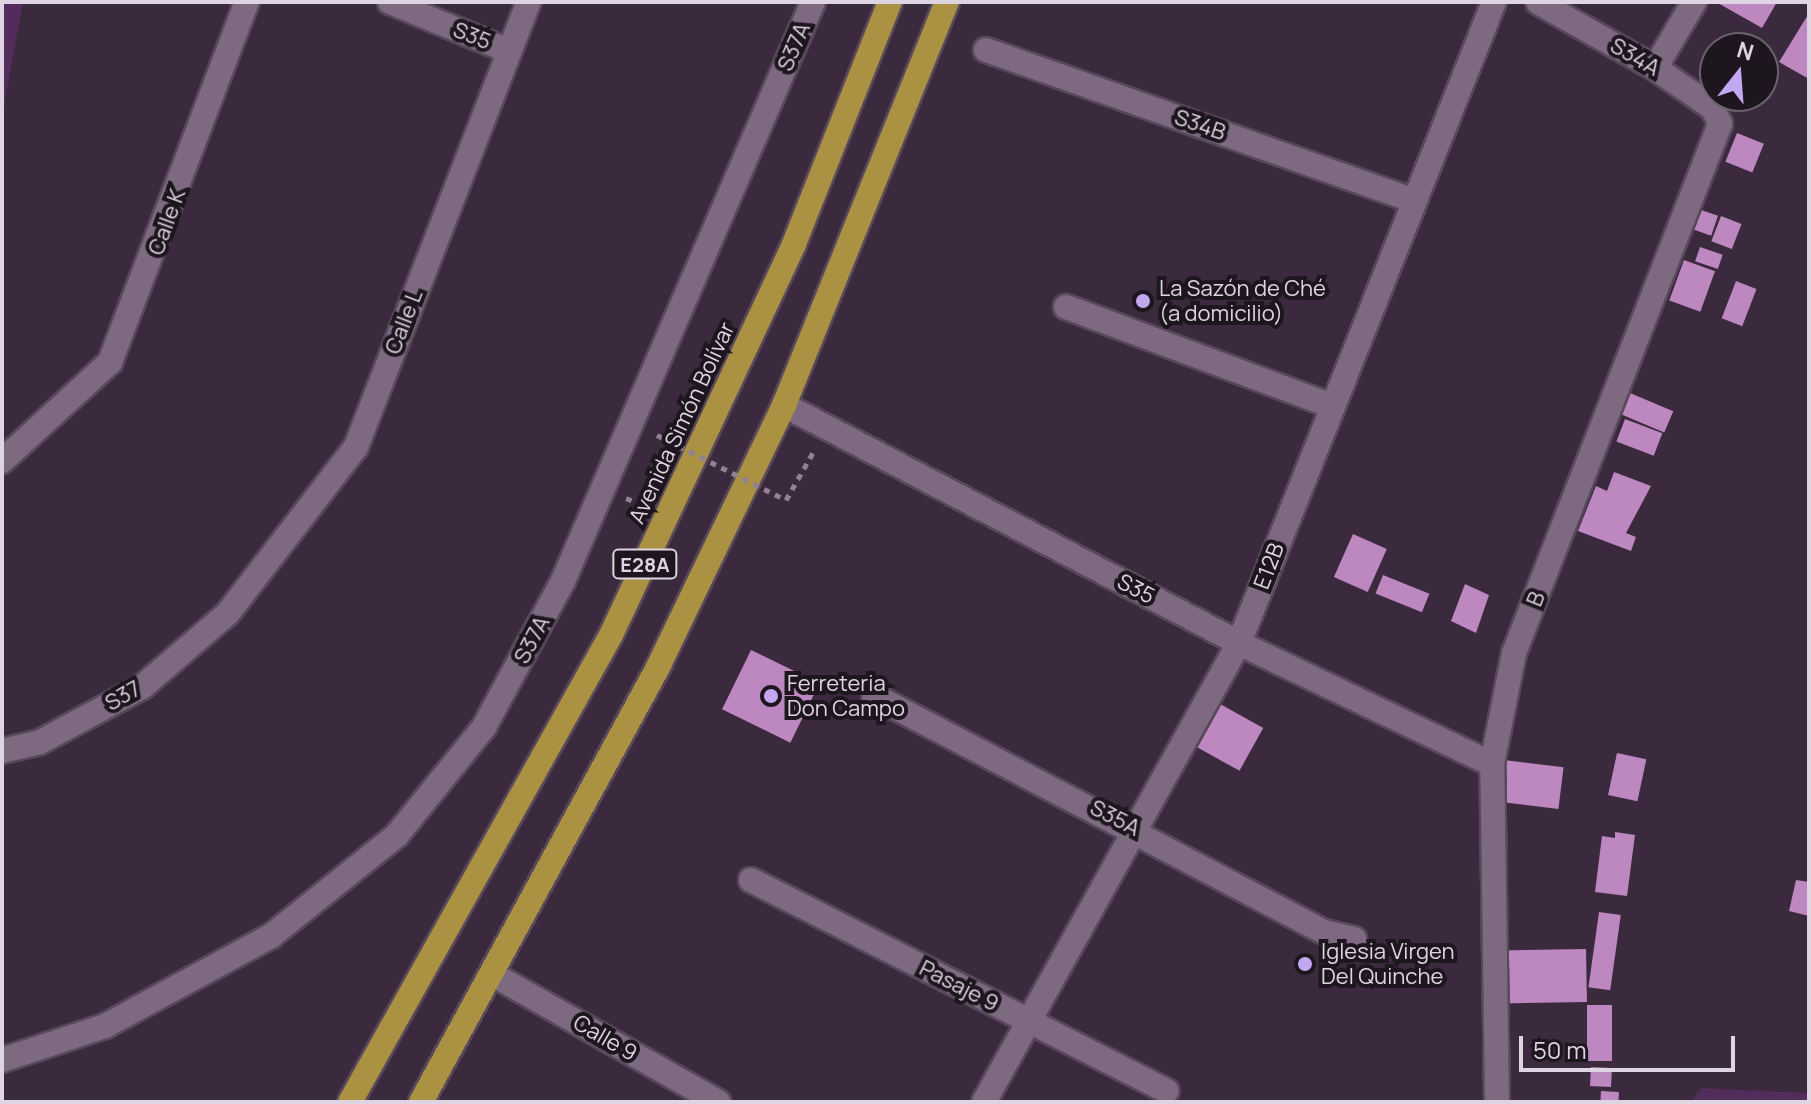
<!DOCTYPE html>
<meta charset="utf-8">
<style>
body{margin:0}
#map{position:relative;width:1811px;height:1104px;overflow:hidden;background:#3b2a3e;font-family:Manrope,sans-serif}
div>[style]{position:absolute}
.green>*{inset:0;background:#522c5a}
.building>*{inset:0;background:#bd87bf;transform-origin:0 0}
.path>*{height:5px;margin-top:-2.5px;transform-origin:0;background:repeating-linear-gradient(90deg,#908292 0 6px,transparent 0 12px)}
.roads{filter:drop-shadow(2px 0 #57485a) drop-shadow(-2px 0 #57485a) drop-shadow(0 2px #57485a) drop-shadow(0 -2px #57485a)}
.minor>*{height:24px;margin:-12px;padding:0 12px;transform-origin:12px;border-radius:12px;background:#7d6a81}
.highway>*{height:24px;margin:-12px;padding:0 12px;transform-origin:12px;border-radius:12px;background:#ab9242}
.path-bridge>*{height:5px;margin-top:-2.5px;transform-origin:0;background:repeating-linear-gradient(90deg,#908292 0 6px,transparent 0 12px)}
.dots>*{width:22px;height:22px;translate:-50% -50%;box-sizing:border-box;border:4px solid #1e161f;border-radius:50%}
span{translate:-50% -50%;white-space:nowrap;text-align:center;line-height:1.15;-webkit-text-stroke:8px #1e161f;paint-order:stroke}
.shield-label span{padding:2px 6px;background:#1e161f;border:2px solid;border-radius:6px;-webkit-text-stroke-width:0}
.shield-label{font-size:20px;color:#dfd4e1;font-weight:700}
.street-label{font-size:22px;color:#dfd4e1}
.poi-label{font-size:22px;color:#dfd4e1}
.left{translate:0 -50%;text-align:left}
.frame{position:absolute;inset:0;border:4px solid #dfd4e1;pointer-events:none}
.north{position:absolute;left:1699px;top:32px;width:80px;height:80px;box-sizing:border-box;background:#1e161f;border:2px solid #6b626d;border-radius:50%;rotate:17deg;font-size:22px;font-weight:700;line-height:32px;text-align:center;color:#dfd4e1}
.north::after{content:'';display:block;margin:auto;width:28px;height:36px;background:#c4a7f1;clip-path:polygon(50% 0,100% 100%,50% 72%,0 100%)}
.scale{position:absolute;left:1519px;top:1036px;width:216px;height:36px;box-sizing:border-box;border:4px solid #dfd4e1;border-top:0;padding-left:10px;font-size:24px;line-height:28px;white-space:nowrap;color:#dfd4e1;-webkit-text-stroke:6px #1e161f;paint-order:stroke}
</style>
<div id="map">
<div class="green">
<div style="clip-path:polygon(2px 2px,23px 2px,2px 117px)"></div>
<div style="clip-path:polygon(1702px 1088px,1809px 1093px,1809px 1102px,1690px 1102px)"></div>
</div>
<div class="building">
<div style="clip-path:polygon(1716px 2px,1777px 2px,1762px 28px)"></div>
<div style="clip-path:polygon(1809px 13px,1809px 79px,1779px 62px)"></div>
<div style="left:1737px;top:133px;width:29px;height:31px;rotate:22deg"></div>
<div style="left:1701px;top:210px;width:18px;height:21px;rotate:19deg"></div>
<div style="left:1721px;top:216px;width:22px;height:27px;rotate:21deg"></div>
<div style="left:1700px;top:247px;width:24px;height:15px;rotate:19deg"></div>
<div style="left:1684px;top:260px;width:33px;height:43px;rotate:20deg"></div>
<div style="left:1736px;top:281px;width:22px;height:40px;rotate:21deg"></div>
<div style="left:1630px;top:393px;width:47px;height:23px;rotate:23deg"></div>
<div style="left:1625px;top:419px;width:40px;height:24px;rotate:21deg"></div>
<div style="clip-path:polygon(1614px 472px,1651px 486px,1626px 533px,1636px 537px,1631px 551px,1578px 531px,1596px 486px,1607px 491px)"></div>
<div style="left:1353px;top:534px;width:37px;height:47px;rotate:24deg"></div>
<div style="left:1383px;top:575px;width:50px;height:20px;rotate:22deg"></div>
<div style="clip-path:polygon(1465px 584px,1489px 595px,1476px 633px,1451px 621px)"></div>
<div style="left:751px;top:650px;width:76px;height:66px;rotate:26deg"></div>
<div style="left:1202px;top:694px;width:70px;height:49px;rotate:29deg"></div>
<div style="left:1617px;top:753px;width:30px;height:43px;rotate:12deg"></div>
<div style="left:1504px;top:760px;width:60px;height:42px;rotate:7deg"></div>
<div style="clip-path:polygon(1615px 832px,1635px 835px,1627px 896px,1595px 892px,1602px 836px,1615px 838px)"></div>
<div style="clip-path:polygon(1796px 880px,1809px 882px,1809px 916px,1789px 911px)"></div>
<div style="left:1599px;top:912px;width:22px;height:76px;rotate:8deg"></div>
<div style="left:1586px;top:949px;width:53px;height:84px;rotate:89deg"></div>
<div style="left:1587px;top:1005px;width:25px;height:56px"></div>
<div style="left:1591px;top:1067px;width:21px;height:19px;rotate:3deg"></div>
<div style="left:1601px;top:1091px;width:18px;height:11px;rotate:3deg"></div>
</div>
<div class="path">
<div style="left:626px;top:498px;width:22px;rotate:22deg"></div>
<div style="left:786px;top:500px;width:59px;rotate:-60.4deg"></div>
</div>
<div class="roads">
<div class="minor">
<div style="left:390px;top:2px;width:129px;rotate:22.4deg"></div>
<div style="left:986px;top:50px;width:454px;rotate:19.4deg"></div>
<div style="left:1655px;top:68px;width:77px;rotate:-59.4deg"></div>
<div style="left:1066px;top:307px;width:284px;rotate:20.4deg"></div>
<div style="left:784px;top:405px;width:513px;rotate:27.61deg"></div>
<div style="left:1239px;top:643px;width:280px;rotate:25.6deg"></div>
<div style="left:2px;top:461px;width:147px;rotate:-42.5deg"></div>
<div style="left:110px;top:362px;width:385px;rotate:-69.2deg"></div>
<div style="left:874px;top:696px;width:508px;rotate:27.67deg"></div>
<div style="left:1324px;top:932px;width:31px;rotate:13deg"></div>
<div style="left:2px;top:751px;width:39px;rotate:-13deg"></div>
<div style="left:40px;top:742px;width:116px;rotate:-28.3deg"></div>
<div style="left:142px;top:687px;width:113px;rotate:-40.7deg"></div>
<div style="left:228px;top:613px;width:210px;rotate:-52.4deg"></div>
<div style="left:356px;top:447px;width:477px;rotate:-68.8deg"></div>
<div style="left:751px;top:880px;width:466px;rotate:26.9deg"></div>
<div style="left:492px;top:974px;width:260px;rotate:29.5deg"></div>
<div style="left:2px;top:1060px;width:108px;rotate:-18.3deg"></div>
<div style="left:105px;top:1026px;width:189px;rotate:-28.5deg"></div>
<div style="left:271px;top:936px;width:161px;rotate:-38.7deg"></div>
<div style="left:397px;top:835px;width:139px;rotate:-51.1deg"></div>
<div style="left:484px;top:727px;width:166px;rotate:-61.6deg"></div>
<div style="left:563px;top:581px;width:631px;rotate:-66.65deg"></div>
<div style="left:984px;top:1102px;width:525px;rotate:-60.95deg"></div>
<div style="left:1239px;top:643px;width:690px;rotate:-68.31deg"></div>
<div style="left:1497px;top:1102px;width:338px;rotate:-90.8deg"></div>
<div style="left:1492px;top:764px;width:113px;rotate:-78.8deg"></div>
<div style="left:1514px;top:653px;width:568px;rotate:-68.72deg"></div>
<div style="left:1720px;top:124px;width:17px;rotate:-114deg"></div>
<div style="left:1713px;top:108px;width:70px;rotate:-145.4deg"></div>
<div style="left:1655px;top:68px;width:134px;rotate:-150.6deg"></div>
</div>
<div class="highway">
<div style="left:350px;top:1102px;width:535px;rotate:-60.8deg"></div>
<div style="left:611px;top:635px;width:432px;rotate:-64.9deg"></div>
<div style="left:794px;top:244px;width:260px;rotate:-68.4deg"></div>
<div style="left:421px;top:1102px;width:498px;rotate:-61.4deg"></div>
<div style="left:659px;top:665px;width:288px;rotate:-64.3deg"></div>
<div style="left:784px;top:405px;width:435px;rotate:-68deg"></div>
</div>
</div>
<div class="path-bridge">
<div style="left:657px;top:435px;width:144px;rotate:26.7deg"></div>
</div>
<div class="dots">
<div style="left:1143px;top:301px;background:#c4a7f1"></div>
<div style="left:771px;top:696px;background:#c4a7f1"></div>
<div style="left:1305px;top:964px;background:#c4a7f1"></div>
</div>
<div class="shield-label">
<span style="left:645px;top:564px">E28A</span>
</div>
<div class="street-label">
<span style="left:472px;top:36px;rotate:22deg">S35</span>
<span style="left:794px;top:47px;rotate:-67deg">S37A</span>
<span style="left:1635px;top:57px;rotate:30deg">S34A</span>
<span style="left:1200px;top:125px;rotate:19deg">S34B</span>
<span style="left:167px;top:222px;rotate:-70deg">Calle K</span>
<span style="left:404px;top:322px;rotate:-69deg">Calle L</span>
<span style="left:682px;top:423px;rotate:-65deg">Avenida Simón Bolívar</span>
<span style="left:1269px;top:566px;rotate:-69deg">E12B</span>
<span style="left:1136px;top:589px;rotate:28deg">S35</span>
<span style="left:1536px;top:599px;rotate:-68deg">B</span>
<span style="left:532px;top:640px;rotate:-62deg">S37A</span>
<span style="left:123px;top:696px;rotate:-30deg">S37</span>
<span style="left:1115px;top:818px;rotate:27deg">S35A</span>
<span style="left:959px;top:986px;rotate:27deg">Pasaje 9</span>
<span style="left:605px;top:1038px;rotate:30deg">Calle 9</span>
</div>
<div class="poi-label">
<span class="left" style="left:1159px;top:301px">La Sazón de Ché<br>(a domicilio)</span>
<span class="left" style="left:787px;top:696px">Ferreteria<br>Don Campo</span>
<span class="left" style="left:1321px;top:964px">Iglesia Virgen<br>Del Quinche</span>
</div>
<div class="frame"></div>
<div class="north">N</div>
<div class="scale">50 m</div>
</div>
